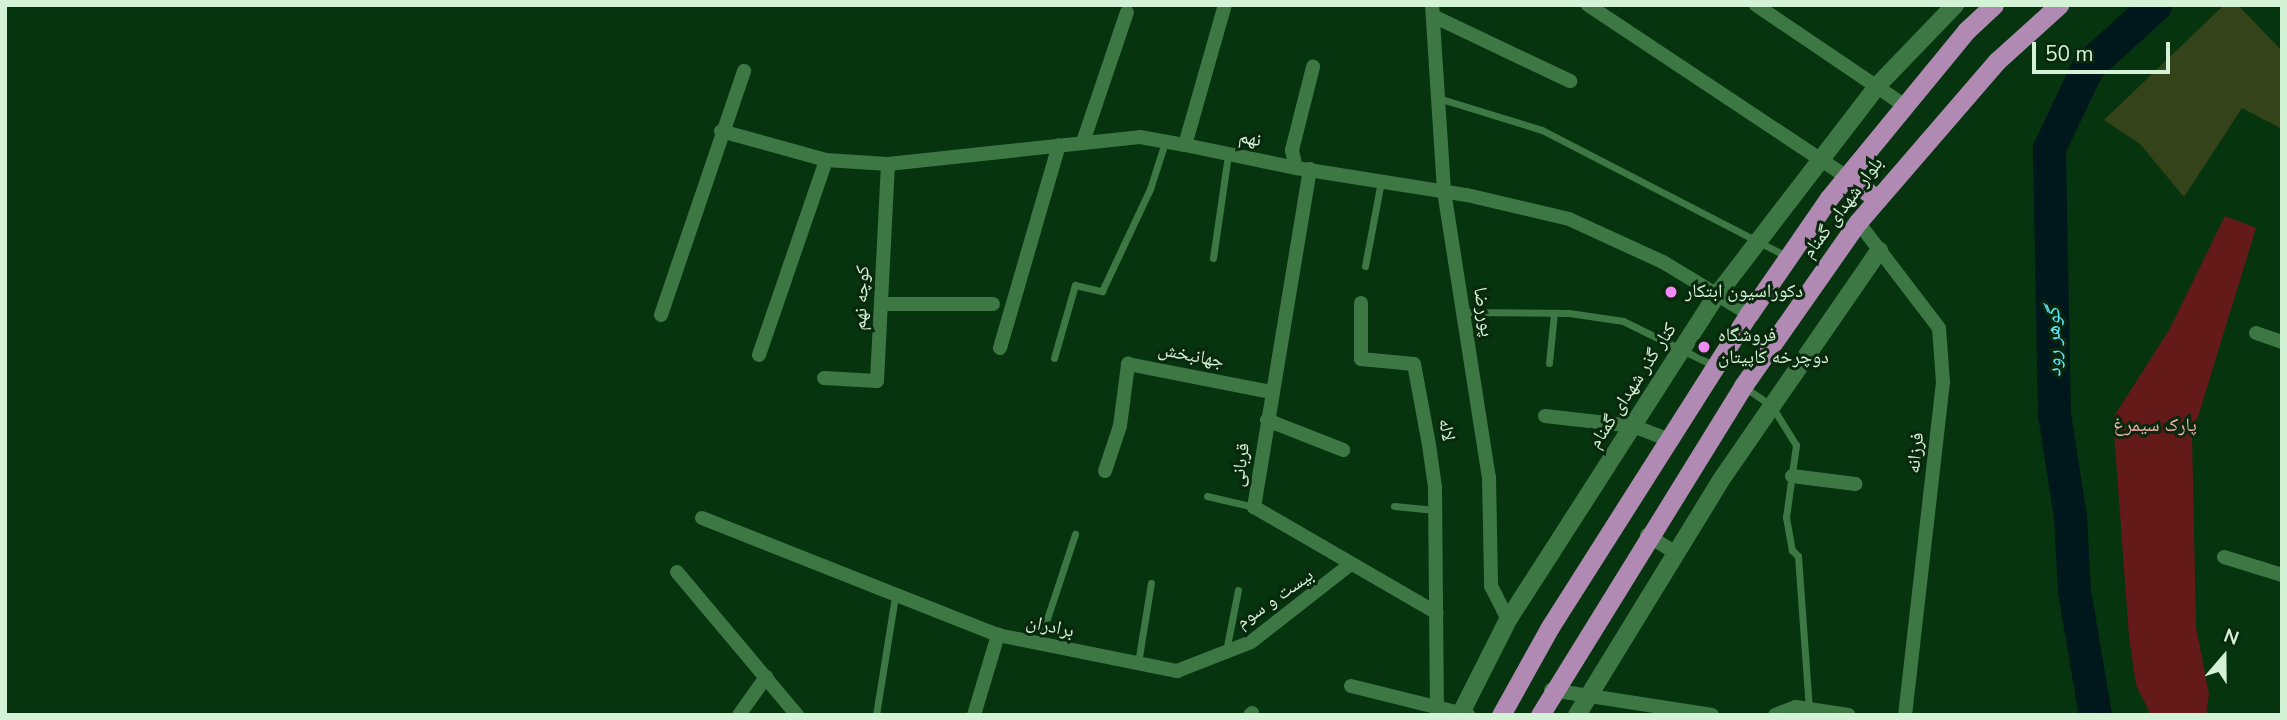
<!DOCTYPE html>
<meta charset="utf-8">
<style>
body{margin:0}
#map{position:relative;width:2287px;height:720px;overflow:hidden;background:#05340e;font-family:"Nunito Sans","Noto Naskh Arabic",sans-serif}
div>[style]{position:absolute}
.green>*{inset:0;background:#641a18}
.river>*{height:33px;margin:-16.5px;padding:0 16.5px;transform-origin:16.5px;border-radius:16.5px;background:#00181b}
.building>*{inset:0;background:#344319}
.service>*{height:7px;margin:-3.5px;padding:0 3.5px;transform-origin:3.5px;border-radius:3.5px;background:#3d7743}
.minor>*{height:14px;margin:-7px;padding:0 7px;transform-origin:7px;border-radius:7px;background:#3d7743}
.tertiary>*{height:18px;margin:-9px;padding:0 9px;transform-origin:9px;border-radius:9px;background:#3d7743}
.trunk>*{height:19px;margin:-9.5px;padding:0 9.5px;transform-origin:9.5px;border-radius:9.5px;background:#b18ab3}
.dots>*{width:19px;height:19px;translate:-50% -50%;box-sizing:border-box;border:4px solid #09280d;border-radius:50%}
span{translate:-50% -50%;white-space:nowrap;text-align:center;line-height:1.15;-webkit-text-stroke:6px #09280d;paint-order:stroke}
.street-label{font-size:19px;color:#d4f2d5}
.poi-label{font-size:19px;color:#d4f2d5}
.left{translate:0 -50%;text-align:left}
.park-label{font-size:19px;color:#f5b2ab}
.water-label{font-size:21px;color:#5ee5f5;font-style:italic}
.frame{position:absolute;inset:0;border:7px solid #d4f2d5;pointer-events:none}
.north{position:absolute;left:2189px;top:622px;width:70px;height:70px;-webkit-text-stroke:5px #09280d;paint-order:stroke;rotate:20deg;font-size:19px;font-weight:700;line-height:28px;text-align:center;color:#d4f2d5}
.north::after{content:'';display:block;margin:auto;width:24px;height:32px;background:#d4f2d5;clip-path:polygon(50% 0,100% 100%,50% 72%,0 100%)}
.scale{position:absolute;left:2032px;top:42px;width:138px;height:32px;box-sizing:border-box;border:4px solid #d4f2d5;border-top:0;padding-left:9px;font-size:21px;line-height:24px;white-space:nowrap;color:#d4f2d5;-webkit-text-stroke:5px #09280d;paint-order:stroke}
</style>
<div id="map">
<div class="green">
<div style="clip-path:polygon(2225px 216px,2256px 228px,2192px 436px,2196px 627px,2209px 694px,2206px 715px,2151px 715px,2136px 685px,2129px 637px,2113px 418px,2169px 330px)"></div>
</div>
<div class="river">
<div style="left:2095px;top:715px;width:126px;rotate:-99.6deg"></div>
<div style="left:2074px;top:591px;width:74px;rotate:-93.1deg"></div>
<div style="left:2070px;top:517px;width:104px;rotate:-98.8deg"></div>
<div style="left:2054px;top:414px;width:266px;rotate:-91.1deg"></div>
<div style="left:2049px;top:148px;width:91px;rotate:-64.6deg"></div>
<div style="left:2088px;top:66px;width:91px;rotate:-42.3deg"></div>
</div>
<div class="building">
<div style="clip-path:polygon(2224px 5px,2238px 5px,2282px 51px,2282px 129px,2242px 108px,2184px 197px,2140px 144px,2104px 120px)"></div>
</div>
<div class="service">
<div style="left:1438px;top:98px;width:109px;rotate:17.1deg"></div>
<div style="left:1542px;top:130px;width:277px;rotate:27.3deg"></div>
<div style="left:1213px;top:258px;width:104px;rotate:-81.7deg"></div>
<div style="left:1365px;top:266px;width:86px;rotate:-79.3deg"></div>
<div style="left:1463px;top:312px;width:106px;rotate:0.5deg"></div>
<div style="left:1569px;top:313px;width:55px;rotate:8.4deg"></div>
<div style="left:1623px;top:321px;width:100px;rotate:26.1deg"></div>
<div style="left:1054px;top:358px;width:76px;rotate:-74deg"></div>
<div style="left:1075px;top:285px;width:28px;rotate:13deg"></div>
<div style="left:1102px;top:291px;width:113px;rotate:-64.8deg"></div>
<div style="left:1150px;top:189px;width:49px;rotate:-72.3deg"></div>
<div style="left:1549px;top:363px;width:50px;rotate:-84.3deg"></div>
<div style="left:1744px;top:387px;width:32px;rotate:34deg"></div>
<div style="left:1771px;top:405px;width:47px;rotate:58deg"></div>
<div style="left:1796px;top:445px;width:73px;rotate:97.9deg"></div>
<div style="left:1786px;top:517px;width:34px;rotate:80deg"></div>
<div style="left:1792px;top:550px;width:8px;rotate:45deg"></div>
<div style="left:1798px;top:556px;width:152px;rotate:85.9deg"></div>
<div style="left:1207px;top:496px;width:48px;rotate:13.2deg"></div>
<div style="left:1394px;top:506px;width:41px;rotate:5.6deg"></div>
<div style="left:1039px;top:643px;width:115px;rotate:-71.7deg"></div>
<div style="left:1226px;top:651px;width:62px;rotate:-78.9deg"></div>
<div style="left:1138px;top:663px;width:81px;rotate:-80.8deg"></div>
<div style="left:876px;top:715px;width:121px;rotate:-80.9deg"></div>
</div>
<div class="minor">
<div style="left:1432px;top:5px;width:186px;rotate:86.3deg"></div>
<div style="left:1444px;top:191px;width:290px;rotate:81.1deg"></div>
<div style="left:1489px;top:477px;width:109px;rotate:88.9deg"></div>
<div style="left:1491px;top:586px;width:38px;rotate:63deg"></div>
<div style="left:1588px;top:5px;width:311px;rotate:33.6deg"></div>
<div style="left:1756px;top:5px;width:180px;rotate:34.1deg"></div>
<div style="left:1433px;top:16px;width:152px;rotate:25.4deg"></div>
<div style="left:721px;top:131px;width:109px;rotate:15.4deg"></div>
<div style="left:826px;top:160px;width:62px;rotate:3.7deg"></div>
<div style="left:888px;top:164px;width:253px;rotate:-6.1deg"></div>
<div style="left:1140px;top:137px;width:46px;rotate:10.1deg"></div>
<div style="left:1185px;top:145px;width:113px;rotate:11.7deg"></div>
<div style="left:1296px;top:168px;width:173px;rotate:9deg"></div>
<div style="left:1467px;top:195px;width:105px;rotate:13.2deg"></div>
<div style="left:1569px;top:219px;width:103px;rotate:24.6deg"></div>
<div style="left:1663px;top:262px;width:100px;rotate:31.2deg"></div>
<div style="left:1083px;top:142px;width:137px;rotate:-71.3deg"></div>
<div style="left:1185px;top:145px;width:146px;rotate:-74.1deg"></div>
<div style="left:1296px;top:168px;width:18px;rotate:-103deg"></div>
<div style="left:1292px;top:150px;width:86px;rotate:-75.8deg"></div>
<div style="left:1310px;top:169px;width:343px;rotate:99.4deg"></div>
<div style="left:1254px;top:507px;width:211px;rotate:30.1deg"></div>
<div style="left:1858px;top:222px;width:133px;rotate:52.6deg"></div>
<div style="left:1939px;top:328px;width:54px;rotate:85.8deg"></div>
<div style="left:1943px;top:382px;width:335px;rotate:96.5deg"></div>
<div style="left:1361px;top:303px;width:56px;rotate:90deg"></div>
<div style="left:1361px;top:359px;width:53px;rotate:5.4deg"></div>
<div style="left:1414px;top:364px;width:82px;rotate:79.5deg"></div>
<div style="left:1429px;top:445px;width:42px;rotate:81.9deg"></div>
<div style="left:1435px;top:487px;width:220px;rotate:89.5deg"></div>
<div style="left:881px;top:304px;width:112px"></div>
<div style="left:661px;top:315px;width:258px;rotate:-71.2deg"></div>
<div style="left:2256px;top:333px;width:28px;rotate:19deg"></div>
<div style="left:1000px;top:348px;width:211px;rotate:-73.8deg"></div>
<div style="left:759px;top:355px;width:206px;rotate:-71deg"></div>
<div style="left:824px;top:378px;width:53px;rotate:3.2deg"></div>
<div style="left:877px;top:381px;width:217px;rotate:-87.1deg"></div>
<div style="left:1545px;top:416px;width:89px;rotate:6.5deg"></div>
<div style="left:1633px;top:426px;width:36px;rotate:21deg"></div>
<div style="left:1267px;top:420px;width:82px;rotate:21.5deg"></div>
<div style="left:1105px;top:471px;width:47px;rotate:-71.6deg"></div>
<div style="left:1120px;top:426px;width:63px;rotate:-82.6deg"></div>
<div style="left:1128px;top:364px;width:146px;rotate:11.1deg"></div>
<div style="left:1792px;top:476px;width:64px;rotate:7.2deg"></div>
<div style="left:702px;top:518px;width:318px;rotate:21.6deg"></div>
<div style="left:998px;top:635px;width:183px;rotate:11.4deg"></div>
<div style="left:1177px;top:671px;width:79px;rotate:-21.4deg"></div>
<div style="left:1251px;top:642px;width:127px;rotate:-38deg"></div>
<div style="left:1647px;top:535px;width:34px;rotate:32deg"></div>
<div style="left:2224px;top:557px;width:61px;rotate:17.2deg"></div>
<div style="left:677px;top:572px;width:187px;rotate:50deg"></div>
<div style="left:1351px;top:686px;width:121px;rotate:13.9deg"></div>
<div style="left:1551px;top:690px;width:163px;rotate:8.8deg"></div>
<div style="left:739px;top:715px;width:47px;rotate:-54.6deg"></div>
<div style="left:974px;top:715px;width:84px;rotate:-73.3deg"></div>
<div style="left:1250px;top:715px;width:3px;rotate:-45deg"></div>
<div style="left:1775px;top:715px;width:22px;rotate:-21deg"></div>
<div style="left:1796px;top:707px;width:53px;rotate:8.7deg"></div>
</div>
<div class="tertiary">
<div style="left:1460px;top:715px;width:106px;rotate:-63.2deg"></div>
<div style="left:1508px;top:620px;width:386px;rotate:-57.3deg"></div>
<div style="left:1717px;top:295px;width:266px;rotate:-52.5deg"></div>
<div style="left:1879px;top:84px;width:110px;rotate:-46.1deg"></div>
<div style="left:1577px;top:715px;width:279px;rotate:-58.5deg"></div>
<div style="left:1723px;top:477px;width:275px;rotate:-55.4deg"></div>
</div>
<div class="trunk">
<div style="left:1847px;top:177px;width:36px;rotate:36deg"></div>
<div style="left:1501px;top:715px;width:101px;rotate:-60.9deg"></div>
<div style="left:1550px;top:627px;width:371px;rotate:-57.6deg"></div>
<div style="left:1749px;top:314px;width:141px;rotate:-55.4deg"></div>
<div style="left:1829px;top:198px;width:216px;rotate:-50.6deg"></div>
<div style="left:1966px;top:31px;width:38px;rotate:-43deg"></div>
<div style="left:1540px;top:715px;width:387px;rotate:-58.3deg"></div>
<div style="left:1743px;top:386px;width:200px;rotate:-55deg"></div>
<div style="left:1858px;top:222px;width:213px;rotate:-49.2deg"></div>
<div style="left:1997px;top:61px;width:84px;rotate:-42.1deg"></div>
</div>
<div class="dots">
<div style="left:1671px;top:292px;background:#f18af4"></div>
<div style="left:1704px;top:347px;background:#f18af4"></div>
</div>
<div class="street-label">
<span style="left:1250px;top:139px;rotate:12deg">نهم</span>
<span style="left:1843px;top:208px;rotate:-53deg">بلوار شهدای گمنام</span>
<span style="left:862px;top:298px;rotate:-87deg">کوچه نهم</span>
<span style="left:1483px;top:312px;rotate:81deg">پوررضا</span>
<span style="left:1191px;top:356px;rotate:11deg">جهانبخش</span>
<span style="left:1633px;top:386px;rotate:-57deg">کنار گذر شهدای گمنام</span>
<span style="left:1446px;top:430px;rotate:80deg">لاله</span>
<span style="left:1916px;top:453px;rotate:-84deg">فرزانه</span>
<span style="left:1241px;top:465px;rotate:-82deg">قربانی</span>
<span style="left:1275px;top:599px;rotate:-35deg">بیست و سوم</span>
<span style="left:1050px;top:627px;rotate:12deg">برادران</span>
</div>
<div class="poi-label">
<span class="left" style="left:1685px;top:292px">دکوراسیون ابتکار</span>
<span class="left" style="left:1718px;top:347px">فروشگاه<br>دوچرخه کاپیتان</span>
</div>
<div class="park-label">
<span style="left:2155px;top:426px">پارک سیمرغ</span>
</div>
<div class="water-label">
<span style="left:2053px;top:342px;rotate:-91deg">گوهر رود</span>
</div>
<div class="frame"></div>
<div class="north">N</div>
<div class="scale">50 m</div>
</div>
